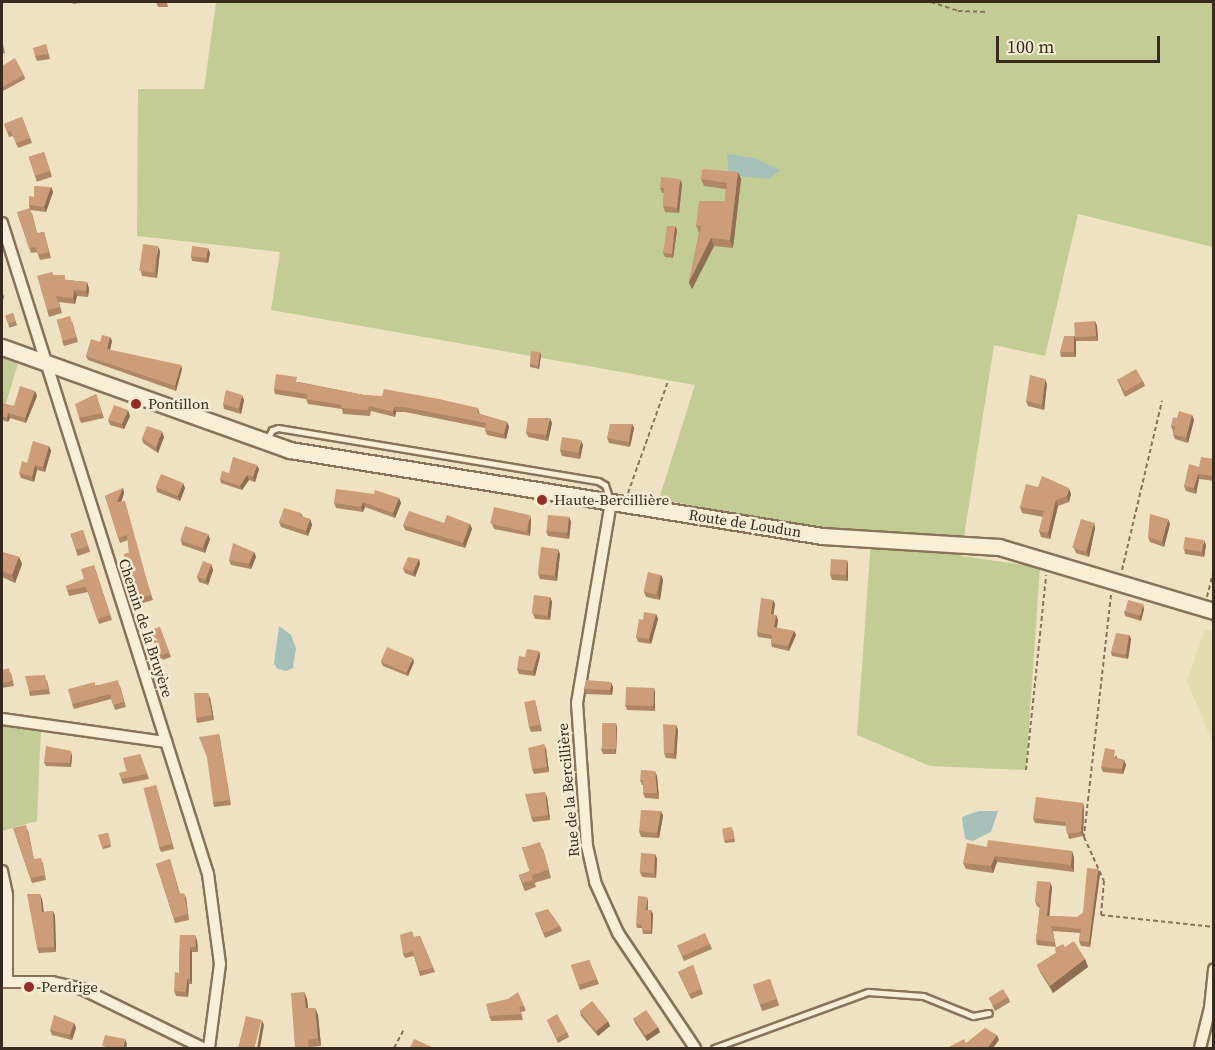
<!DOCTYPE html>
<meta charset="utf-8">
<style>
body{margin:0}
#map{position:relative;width:1215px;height:1050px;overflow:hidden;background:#eee2c2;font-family:"Source Serif 4",serif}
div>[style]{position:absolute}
.farmland>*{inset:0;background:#e3dcb0}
.green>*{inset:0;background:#c4cc96}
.water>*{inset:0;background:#a5c0b9}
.path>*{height:2px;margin-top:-1px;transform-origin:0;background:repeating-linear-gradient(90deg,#887359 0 4.5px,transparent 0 7.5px)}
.roads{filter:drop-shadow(2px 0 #887359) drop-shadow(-2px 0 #887359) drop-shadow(0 2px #887359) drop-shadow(0 -2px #887359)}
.lane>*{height:5px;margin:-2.5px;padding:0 2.5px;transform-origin:2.5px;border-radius:2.5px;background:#f9efd6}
.street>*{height:10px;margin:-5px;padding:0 5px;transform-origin:5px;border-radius:5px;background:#f9efd6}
.secondary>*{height:15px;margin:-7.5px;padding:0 7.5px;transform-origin:7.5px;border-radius:7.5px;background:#f9efd6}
.wall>*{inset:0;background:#af8767;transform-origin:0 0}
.shaded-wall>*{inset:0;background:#8f6e54}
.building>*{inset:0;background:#cc9d78;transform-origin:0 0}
.dots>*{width:16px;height:16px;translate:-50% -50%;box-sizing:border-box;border:3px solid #f5ecd2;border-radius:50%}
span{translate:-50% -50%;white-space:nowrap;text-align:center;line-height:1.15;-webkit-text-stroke:5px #f5ecd2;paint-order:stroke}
.poi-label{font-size:15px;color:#382b1e}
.left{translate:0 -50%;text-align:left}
.street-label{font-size:15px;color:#382b1e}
.frame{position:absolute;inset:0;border:3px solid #382b1e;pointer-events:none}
.scale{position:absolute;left:996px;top:36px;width:164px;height:27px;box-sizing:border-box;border:3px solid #382b1e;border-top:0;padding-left:8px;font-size:18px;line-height:21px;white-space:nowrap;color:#382b1e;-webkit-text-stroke:4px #f5ecd2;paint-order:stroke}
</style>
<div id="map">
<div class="farmland">
<div style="clip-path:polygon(1205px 629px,1213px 632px,1213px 744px,1187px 681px)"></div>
</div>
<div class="green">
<div style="clip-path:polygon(216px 2px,1213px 2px,1213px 247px,1078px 214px,1045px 356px,994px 345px,961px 556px,1040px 567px,1026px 770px,930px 766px,857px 735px,871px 541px,659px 499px,695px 385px,271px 310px,280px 252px,137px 236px,138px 89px,204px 89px)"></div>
<div style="clip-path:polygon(2px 357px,18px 364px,2px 416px)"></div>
<div style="clip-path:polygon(2px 723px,41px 729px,37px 821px,2px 831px)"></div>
</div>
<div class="water">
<div style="clip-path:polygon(727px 154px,754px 158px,780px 170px,769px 179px,729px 175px)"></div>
<div style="clip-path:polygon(279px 626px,291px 635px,296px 648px,293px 668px,286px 671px,278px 669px,274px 664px)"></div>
<div style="clip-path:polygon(979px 811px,998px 811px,991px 832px,973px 841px,965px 839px,962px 817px)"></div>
</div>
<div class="path">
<div style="left:931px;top:2px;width:28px;rotate:18deg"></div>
<div style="left:958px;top:11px;width:29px;rotate:2deg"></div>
<div style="left:628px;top:493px;width:119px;rotate:-70.3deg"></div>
<div style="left:1122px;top:570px;width:174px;rotate:-76.7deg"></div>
<div style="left:1111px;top:595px;width:244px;rotate:96.4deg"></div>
<div style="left:1084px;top:837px;width:48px;rotate:65.6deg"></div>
<div style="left:1104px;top:881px;width:34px;rotate:95deg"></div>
<div style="left:1101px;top:915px;width:114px;rotate:6.1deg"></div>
<div style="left:1207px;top:597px;width:30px;rotate:-76deg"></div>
<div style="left:1026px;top:770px;width:196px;rotate:-84.1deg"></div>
<div style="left:394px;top:1048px;width:21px;rotate:-62deg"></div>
</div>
<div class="roads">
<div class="lane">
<div style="left:267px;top:439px;width:10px;rotate:-61deg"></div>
<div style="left:272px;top:430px;width:6px;rotate:-18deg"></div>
<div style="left:278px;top:428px;width:324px;rotate:9.4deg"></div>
<div style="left:598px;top:481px;width:8px;rotate:30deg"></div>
<div style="left:605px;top:485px;width:16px;rotate:72deg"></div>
<div style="left:714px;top:1048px;width:164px;rotate:-20deg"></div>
<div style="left:868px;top:992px;width:55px;rotate:4.2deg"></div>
<div style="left:923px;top:996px;width:54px;rotate:21.8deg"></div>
<div style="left:973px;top:1016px;width:16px;rotate:-11deg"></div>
</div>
<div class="street">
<div style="left:2px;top:223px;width:683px;rotate:72.44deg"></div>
<div style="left:208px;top:874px;width:91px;rotate:82.4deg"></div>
<div style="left:220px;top:964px;width:85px;rotate:97.5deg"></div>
<div style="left:611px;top:502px;width:204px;rotate:99.6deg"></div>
<div style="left:577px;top:703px;width:143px;rotate:86deg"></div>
<div style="left:587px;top:846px;width:37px;rotate:77deg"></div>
<div style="left:595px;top:882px;width:56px;rotate:65.7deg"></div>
<div style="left:618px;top:933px;width:138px;rotate:56.2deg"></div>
<div style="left:2px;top:719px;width:166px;rotate:8deg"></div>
<div style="left:2px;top:871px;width:25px;rotate:78deg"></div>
<div style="left:7px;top:895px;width:86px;rotate:90deg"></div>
<div style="left:2px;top:982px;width:50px"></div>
<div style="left:52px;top:982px;width:31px;rotate:13deg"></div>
<div style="left:82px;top:989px;width:135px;rotate:26deg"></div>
<div style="left:1200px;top:1048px;width:41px;rotate:-76deg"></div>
<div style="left:1210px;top:1008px;width:39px;rotate:-84deg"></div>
</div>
<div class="secondary">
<div style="left:2px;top:347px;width:306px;rotate:19.7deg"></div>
<div style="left:290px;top:450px;width:539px;rotate:9.18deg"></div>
<div style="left:822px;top:536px;width:177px;rotate:3.6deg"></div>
<div style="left:999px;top:547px;width:224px;rotate:16.6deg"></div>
</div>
</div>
<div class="wall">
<div style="clip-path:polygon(72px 2px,89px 2px,73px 4px)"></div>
<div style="clip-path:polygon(156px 2px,167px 2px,168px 7px,158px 7px)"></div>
<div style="clip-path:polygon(2px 40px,5px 53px,2px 54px)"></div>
<div style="clip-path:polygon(46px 44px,50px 59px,37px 61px,35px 56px)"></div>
<div style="clip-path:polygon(2px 66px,24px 75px,25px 79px,3px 91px,2px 88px)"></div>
<div style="clip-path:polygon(22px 117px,32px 143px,18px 148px,13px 136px,9px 137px,4px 124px)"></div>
<div style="left:44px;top:152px;width:26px;height:16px;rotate:72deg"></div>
<div style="clip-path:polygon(738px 172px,741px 179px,733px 248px,714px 246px,692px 289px,689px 282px,699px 233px,696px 225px,725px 201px,726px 189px,704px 186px,701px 179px)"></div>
<div style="clip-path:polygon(682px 184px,679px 213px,665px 212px,663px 206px,664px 193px,662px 193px,660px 188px)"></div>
<div style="clip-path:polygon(51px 187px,53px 192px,46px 212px,30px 210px,29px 205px,34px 197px)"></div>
<div style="clip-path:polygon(17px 212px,32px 213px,37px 233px,44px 232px,51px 258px,40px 260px,37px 252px,31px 253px)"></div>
<div style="clip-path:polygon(675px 226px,677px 230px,673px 258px,665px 257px,663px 253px)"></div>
<div style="clip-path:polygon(160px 251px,157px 278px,142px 276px,141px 271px)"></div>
<div style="clip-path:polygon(210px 253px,208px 263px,192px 261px,191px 256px)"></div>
<div style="clip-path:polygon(52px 272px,53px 275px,67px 280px,87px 282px,89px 289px,88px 297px,77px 296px,75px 304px,59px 302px,62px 313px,49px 317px,47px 310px)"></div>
<div style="left:13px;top:313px;width:13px;height:8px;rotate:72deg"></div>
<div style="clip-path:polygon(72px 321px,78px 342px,64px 346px,62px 341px)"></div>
<div style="clip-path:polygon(1095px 321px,1097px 326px,1098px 341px,1076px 341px,1076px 357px,1061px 357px,1060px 352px,1074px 336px)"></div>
<div style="clip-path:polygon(110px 337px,112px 341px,110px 350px,182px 369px,176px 391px,88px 360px,86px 356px)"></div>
<div style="clip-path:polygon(540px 352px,541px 355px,539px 369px,530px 367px,530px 364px)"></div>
<div style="clip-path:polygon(1117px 379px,1143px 381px,1145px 386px,1125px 397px)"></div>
<div style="clip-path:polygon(299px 382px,364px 395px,478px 408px,480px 414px,507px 422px,509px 427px,506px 439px,487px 435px,485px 430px,485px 428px,405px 412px,396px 412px,395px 417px,371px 411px,370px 416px,343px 414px,342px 409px,308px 404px,306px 399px,275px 394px,274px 389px)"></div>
<div style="clip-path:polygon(1047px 384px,1044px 410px,1028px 406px,1026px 401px)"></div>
<div style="clip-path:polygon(35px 391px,37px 396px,26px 423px,10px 418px,8px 422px,2px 420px,2px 406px,14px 406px)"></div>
<div style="clip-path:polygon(96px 394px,104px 418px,81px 423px,79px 418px)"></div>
<div style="clip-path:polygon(244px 400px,241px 414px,224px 409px,223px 404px)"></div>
<div style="clip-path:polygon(1192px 415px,1194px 420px,1188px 443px,1175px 439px,1173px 434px,1173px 431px,1171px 426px,1177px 418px)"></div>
<div style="clip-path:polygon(130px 416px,124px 429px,110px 425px,108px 420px)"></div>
<div style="clip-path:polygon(552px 423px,548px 441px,528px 437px,526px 432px)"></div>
<div style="clip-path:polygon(632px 424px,634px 428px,630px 447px,609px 443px,607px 438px)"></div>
<div style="clip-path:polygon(164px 437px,158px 453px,143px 443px,142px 438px)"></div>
<div style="clip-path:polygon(583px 445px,580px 459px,562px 456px,560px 450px)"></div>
<div style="clip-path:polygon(49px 446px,51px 451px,45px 472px,37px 470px,34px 482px,21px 478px,19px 473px)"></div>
<div style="clip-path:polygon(1214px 459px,1214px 481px,1199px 479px,1196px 494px,1186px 491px,1184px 486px,1199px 467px)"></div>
<div style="clip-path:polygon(259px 469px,255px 482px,249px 480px,242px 490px,221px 483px,220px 479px,229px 473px)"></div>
<div style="clip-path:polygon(156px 487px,185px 488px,180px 501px,157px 492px)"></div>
<div style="clip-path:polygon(1038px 487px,1071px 494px,1069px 502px,1058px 506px,1050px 539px,1041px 537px,1039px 531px,1043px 517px,1022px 513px,1020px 507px)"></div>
<div style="clip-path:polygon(123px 488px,124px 493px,121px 502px,153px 600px,140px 604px,124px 554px,129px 553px,128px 540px,120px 543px,105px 496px)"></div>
<div style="clip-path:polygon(374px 494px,399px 498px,401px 503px,395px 518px,365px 507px,363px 512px,336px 508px,334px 503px)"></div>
<div style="clip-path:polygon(301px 513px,303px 517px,310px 519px,312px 525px,308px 536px,281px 527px,279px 522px)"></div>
<div style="clip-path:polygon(569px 517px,571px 522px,569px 539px,548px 536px,546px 531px)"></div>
<div style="clip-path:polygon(531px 520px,530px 536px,494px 529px,492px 524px)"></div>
<div style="clip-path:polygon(444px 523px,470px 524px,472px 529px,465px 548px,405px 530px,403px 525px)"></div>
<div style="clip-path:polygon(1094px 523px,1095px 528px,1089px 557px,1076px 553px,1074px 548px)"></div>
<div style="clip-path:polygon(1170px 524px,1164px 547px,1150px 542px,1148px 537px)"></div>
<div style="left:83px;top:530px;width:23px;height:13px;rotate:72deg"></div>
<div style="clip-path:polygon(210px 539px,205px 553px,182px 545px,181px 540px)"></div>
<div style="clip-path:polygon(1206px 545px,1204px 557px,1185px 554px,1184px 549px)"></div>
<div style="clip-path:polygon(2px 552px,19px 557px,22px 564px,15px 583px,2px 577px)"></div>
<div style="clip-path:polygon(254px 552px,256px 557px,251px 569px,231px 565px,229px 560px)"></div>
<div style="clip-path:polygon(560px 554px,557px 581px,540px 579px,538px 574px)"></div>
<div style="clip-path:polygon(419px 559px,420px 564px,415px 577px,405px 573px,403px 568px)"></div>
<div style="clip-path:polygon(847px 560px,848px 565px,848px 581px,832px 580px,830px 574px)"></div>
<div style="clip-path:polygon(211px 564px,213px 570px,208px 585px,199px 582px,197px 577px)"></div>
<div style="clip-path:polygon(94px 565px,112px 620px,99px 624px,88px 592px,69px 596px,66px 586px,84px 579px)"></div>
<div style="clip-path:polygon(661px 575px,663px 580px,660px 600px,646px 597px,644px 592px)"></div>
<div style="clip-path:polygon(550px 597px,552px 602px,550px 620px,535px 619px,533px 614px)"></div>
<div style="clip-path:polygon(773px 600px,775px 604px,773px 615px,776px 615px,778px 620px,777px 628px,794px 631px,796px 635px,789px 651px,772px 647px,771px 643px,772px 639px,758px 637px,757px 632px)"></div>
<div style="clip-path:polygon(1144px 609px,1141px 621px,1125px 616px,1124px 611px)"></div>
<div style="clip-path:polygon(656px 614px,658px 619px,651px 644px,638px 642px,636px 637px,643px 620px)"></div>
<div style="left:160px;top:627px;width:32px;height:11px;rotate:70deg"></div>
<div style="clip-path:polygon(1129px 635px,1131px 639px,1128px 659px,1112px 656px,1111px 652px)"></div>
<div style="clip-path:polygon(539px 651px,540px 656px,535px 676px,519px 674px,517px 669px,525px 657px)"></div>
<div style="clip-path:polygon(381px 662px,414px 662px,408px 676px,383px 666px)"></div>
<div style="clip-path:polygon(2px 670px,11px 673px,14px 686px,2px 688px)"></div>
<div style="clip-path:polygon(47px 680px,50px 694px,30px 696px,29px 691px)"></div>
<div style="clip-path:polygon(96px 685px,120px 686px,126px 707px,115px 710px,111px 699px,74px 709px,72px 704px)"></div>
<div style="clip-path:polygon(613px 687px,612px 695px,586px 694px,584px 689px)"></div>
<div style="clip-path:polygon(654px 688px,655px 693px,655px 711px,627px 710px,625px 705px)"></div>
<div style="clip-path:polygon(210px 698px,214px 720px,197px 723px,196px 718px)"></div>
<div style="clip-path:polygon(535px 700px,542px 731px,531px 732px,529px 727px)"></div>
<div style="clip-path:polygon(616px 723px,617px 728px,616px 754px,603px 754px,601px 749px)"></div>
<div style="clip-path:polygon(676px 725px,678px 730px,676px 759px,666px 758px,664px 753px)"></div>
<div style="clip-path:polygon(219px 734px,220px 738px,231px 805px,214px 807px,213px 802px)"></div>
<div style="clip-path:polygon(546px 749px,549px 772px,534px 774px,532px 769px)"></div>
<div style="clip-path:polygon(140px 754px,149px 779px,123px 784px,121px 779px)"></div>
<div style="clip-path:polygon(1117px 755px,1117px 758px,1124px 760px,1126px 765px,1123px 774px,1103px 772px,1101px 767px)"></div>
<div style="clip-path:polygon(72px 756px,71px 767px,46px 766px,44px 762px)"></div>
<div style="clip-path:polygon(657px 776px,659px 799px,645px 798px,643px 793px,643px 785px,642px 785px,640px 780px)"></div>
<div style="clip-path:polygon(156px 785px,174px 849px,161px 852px,159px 847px)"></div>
<div style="clip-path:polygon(547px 797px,550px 820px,533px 822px,531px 817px)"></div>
<div style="clip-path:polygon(1083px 803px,1084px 808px,1083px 836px,1069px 839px,1066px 826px,1035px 823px,1033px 818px)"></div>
<div style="clip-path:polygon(661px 811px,663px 816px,659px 838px,641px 837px,639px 831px)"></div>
<div style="clip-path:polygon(13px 828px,28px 830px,34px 859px,43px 863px,46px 880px,32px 883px)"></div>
<div style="clip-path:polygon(733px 830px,735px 842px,725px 843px,724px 840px)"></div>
<div style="clip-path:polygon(108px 833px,111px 847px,103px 849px,98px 835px)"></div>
<div style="clip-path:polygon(522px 847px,543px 849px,551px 878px,534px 883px)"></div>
<div style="clip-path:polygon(987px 847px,1072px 851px,1074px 858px,1074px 872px,997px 862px,993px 873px,966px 869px,963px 863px)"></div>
<div style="clip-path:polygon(655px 854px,657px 859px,656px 878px,642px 877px,640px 872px)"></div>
<div style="clip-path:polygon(170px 859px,180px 894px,186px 898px,189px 920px,175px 923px,156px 864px)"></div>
<div style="left:530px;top:871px;width:17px;height:12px;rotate:69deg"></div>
<div style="clip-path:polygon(1100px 874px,1090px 947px,1081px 946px,1079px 941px,1080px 933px,1053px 931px,1056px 947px,1037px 945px,1036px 940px,1040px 908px,1037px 906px,1035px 901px,1052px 887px,1049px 916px,1077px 917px,1083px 913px)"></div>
<div style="clip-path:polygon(42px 899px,44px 912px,53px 911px,55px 916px,56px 952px,39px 953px,37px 948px)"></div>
<div style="clip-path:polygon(648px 901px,648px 910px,653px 914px,652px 934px,643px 934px,642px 928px,637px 928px,636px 924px)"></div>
<div style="clip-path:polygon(535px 913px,560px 926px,562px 931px,545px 938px)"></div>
<div style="clip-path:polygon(180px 935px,197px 940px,198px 952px,192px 952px,192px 984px,189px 984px,188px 997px,176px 996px,174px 991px,179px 973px)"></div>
<div style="clip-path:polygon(420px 936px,435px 972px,420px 976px,414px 956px,405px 958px,403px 954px,414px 937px)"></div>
<div style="clip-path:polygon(710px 944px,712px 949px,684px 961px,677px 945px)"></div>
<div style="clip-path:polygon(1065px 947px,1085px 959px,1088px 967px,1053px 993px,1040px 972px,1037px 965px)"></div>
<div style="clip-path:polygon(589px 960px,599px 984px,580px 990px,571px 965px)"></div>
<div style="clip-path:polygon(693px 965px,703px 994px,691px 999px,678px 972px)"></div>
<div style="left:770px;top:979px;width:28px;height:18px;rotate:71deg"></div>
<div style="clip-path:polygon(304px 992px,307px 999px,308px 1008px,315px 1008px,318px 1015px,321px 1046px,311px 1047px,311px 1048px,295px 1048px)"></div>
<div style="clip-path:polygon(1008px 997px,1010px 1002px,995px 1011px,989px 998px)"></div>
<div style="clip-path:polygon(508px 999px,524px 1006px,526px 1011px,521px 1012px,523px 1020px,491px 1021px,489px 1016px)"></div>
<div style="clip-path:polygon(580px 1011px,610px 1026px,598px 1036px,581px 1016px)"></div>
<div style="clip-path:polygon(633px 1018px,660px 1032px,647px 1041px,635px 1023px)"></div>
<div style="clip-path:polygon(547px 1020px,567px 1032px,569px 1037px,558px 1043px)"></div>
<div style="clip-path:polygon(74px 1023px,76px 1028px,72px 1040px,52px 1035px,50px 1030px)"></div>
</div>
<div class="shaded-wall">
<div style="clip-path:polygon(738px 172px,741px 179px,733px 248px,730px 240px)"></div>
<div style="clip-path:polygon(680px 179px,682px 184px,679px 213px,677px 208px)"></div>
<div style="clip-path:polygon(51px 187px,53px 192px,46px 212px,44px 207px)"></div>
<div style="clip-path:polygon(675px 226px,677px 230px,673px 258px,672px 254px)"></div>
<div style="clip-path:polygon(711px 238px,714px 246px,692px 289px,689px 282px)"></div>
<div style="clip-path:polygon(158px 246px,160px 251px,157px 278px,156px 272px)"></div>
<div style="clip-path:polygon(208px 248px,210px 253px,208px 263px,206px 258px)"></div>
<div style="clip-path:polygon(87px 282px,89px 289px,88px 297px,86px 291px)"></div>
<div style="clip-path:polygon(74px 290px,77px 296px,75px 304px,73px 298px)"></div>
<div style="clip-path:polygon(2px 291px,4px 297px,2px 303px)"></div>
<div style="clip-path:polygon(1095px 321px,1097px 326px,1098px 341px,1096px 336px)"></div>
<div style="clip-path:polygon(1074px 336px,1076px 341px,1076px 357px,1074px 352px)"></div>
<div style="clip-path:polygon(110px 337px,112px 341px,109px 354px,107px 349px)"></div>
<div style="clip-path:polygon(540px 352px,541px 355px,539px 369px,538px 366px)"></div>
<div style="clip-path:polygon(181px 365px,182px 369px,176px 391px,175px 386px)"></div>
<div style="clip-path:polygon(1045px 379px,1047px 384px,1044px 410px,1042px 405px)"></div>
<div style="clip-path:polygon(35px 391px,37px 396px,26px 423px,25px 418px)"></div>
<div style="clip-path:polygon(242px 395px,244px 400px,241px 414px,239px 409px)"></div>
<div style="clip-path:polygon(394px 407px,396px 412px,395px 417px,393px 412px)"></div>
<div style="clip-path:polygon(128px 410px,130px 416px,124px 429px,122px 424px)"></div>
<div style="clip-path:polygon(8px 413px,10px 418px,8px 422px,7px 418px)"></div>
<div style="clip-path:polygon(1192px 415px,1194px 420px,1188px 443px,1186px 438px)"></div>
<div style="clip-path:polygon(550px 418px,552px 423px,548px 441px,546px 435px)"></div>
<div style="clip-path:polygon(507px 422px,509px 427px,506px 439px,504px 434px)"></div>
<div style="clip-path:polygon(632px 424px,634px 428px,630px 447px,629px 442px)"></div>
<div style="clip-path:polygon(162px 431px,164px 437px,158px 453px,156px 448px)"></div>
<div style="clip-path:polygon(581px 440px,583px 445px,580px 459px,579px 454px)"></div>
<div style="clip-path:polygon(49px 446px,51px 451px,45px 472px,43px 467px)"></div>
<div style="clip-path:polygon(35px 465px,37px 470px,34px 482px,32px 477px)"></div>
<div style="clip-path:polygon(257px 465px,259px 469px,255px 482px,253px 477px)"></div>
<div style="clip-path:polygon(1198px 474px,1199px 479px,1196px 494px,1194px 488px)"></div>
<div style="clip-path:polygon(247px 475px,249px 480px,242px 490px,240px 486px)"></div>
<div style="clip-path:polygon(183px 483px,185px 488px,180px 501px,178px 496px)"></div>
<div style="clip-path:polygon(123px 488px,124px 493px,119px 508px,117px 502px)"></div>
<div style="clip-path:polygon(1069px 488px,1071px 494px,1069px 502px,1067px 496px)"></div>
<div style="clip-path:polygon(399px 498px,401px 503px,395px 518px,393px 513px)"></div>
<div style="clip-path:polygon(1056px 500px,1058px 506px,1050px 539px,1048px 533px)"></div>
<div style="clip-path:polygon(363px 502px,365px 507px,363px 512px,361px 507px)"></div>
<div style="clip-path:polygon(530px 515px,531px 520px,530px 536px,528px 531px)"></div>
<div style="clip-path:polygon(569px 517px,571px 522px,569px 539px,567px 534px)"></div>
<div style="clip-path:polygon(310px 519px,312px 525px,308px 536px,306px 531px)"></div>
<div style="clip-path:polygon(1168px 519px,1170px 524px,1164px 547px,1162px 542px)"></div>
<div style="clip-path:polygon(1094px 523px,1095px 528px,1089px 557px,1087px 552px)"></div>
<div style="clip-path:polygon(470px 524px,472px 529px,465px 548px,463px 543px)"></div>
<div style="clip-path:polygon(208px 534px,210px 539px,205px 553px,203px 548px)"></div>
<div style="clip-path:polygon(1204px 540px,1206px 545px,1204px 557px,1202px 552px)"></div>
<div style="clip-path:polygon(558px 549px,560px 554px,557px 581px,555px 576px)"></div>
<div style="clip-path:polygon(254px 552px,256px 557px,251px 569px,249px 564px)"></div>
<div style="clip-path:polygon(19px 557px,22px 564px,15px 583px,12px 575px)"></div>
<div style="clip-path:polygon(419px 559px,420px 564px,415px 577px,413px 572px)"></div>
<div style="clip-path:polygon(847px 560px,848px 565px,848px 581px,846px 576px)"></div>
<div style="clip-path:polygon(211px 564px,213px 570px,208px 585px,206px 580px)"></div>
<div style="clip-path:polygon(661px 575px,663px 580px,660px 600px,658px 594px)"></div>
<div style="clip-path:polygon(550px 597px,552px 602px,550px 620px,548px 615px)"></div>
<div style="clip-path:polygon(773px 600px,775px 604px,773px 619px,771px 614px)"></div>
<div style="clip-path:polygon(1143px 604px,1144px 609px,1141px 621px,1139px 616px)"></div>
<div style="clip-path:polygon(656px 614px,658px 619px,651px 644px,649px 639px)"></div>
<div style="clip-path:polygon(776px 615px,778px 620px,776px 632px,774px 627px)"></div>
<div style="clip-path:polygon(794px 631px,796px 635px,789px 651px,788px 646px)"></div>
<div style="clip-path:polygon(1129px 635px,1131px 639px,1128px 659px,1126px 655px)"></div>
<div style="clip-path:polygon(539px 651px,540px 656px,535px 676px,533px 671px)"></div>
<div style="clip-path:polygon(413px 658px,414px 662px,408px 676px,407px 672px)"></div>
<div style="clip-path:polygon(611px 682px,613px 687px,612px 695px,610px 690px)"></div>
<div style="clip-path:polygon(654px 688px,655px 693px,655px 711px,653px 706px)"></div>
<div style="clip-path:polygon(208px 693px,210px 698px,214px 720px,212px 715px)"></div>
<div style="clip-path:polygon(616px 723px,617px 728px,616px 754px,615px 749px)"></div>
<div style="clip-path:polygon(676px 725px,678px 730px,676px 759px,674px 753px)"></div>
<div style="clip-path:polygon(544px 744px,546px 749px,549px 772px,547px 767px)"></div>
<div style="clip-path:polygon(71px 751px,72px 756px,71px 767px,70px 763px)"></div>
<div style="clip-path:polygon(1124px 760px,1126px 765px,1123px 774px,1122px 769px)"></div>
<div style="clip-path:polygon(655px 771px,657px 776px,659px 799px,657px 793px)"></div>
<div style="clip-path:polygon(545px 792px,547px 797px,550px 820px,548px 815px)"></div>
<div style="clip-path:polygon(1083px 803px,1084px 808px,1083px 836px,1081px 832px)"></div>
<div style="clip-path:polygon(661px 811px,663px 816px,659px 838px,657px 833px)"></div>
<div style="clip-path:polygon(1072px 851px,1074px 858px,1074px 872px,1071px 865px)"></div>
<div style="clip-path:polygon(655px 854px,657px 859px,656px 878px,655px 873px)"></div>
<div style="clip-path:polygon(995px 856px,997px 862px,993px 873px,991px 866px)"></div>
<div style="clip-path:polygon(1098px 869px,1100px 874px,1090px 947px,1089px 942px)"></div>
<div style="clip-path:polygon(1050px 882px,1052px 887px,1049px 920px,1047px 916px)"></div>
<div style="clip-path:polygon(184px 893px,186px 898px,189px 920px,188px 914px)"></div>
<div style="clip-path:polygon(40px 894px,42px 899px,44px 917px,42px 912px)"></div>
<div style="clip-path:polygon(647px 897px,648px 901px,647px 914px,646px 910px)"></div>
<div style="clip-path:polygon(651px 910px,653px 914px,652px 934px,651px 931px)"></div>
<div style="clip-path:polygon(53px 911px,55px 916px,56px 952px,54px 947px)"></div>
<div style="clip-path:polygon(195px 935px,197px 940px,198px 952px,196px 947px)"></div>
<div style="clip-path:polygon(190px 947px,192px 952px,192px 984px,190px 979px)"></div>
<div style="clip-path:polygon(1085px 959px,1088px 967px,1053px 993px,1050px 986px)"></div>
<div style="clip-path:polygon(187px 979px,189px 984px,188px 997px,186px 992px)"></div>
<div style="clip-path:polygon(304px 992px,307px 999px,309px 1015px,306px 1008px)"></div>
<div style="clip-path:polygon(315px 1008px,318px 1015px,321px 1046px,318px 1038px)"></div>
<div style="clip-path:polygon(262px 1020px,264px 1025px,260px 1048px,257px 1048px)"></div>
<div style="clip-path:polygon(608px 1021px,610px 1026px,598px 1036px,596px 1031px)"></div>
<div style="clip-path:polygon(74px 1023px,76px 1028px,72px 1040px,70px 1035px)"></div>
<div style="clip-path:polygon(658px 1027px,660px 1032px,647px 1041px,645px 1035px)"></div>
<div style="clip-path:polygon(997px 1035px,999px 1040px,993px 1048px,987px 1048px)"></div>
<div style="clip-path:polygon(125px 1039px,127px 1044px,126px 1048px,123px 1048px)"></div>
</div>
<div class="building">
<div style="clip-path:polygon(46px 44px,48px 54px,35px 56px,33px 48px)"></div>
<div style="clip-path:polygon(15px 58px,24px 75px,2px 87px,2px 66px)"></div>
<div style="clip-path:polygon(22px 117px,30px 138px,16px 143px,11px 131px,7px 132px,4px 124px)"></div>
<div style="left:44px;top:152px;width:20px;height:16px;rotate:72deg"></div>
<div style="clip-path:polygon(702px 169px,738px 172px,730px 240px,711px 238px,689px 282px,701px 226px,696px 225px,699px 201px,725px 201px,727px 183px,701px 179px)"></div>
<div style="clip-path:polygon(661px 177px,680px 179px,677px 208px,663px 206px,664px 188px,660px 188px)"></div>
<div style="clip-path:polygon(34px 186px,51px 187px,44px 207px,29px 205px,29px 196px,34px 197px)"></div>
<div style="clip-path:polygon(30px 208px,37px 234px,44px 232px,49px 252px,38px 255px,36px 247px,29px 248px,17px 212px)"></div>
<div style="clip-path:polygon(667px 226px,675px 226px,672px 254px,663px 253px)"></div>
<div style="left:143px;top:244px;width:15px;height:27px;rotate:8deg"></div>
<div style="left:192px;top:246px;width:16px;height:10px;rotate:7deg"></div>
<div style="clip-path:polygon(52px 272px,52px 275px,65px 275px,65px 280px,87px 282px,86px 291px,74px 290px,73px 298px,56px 296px,60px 307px,47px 310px,37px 276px)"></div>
<div style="left:13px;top:313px;width:9px;height:8px;rotate:72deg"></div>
<div style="left:70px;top:316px;width:22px;height:14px;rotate:74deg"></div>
<div style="left:1095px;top:321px;width:15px;height:21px;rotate:86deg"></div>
<div style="clip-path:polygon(102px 335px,110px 337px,107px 349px,181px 365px,175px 386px,86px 356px,91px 339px,100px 342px)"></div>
<div style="clip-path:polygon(1064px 336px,1074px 336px,1074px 352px,1060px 352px)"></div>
<div style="clip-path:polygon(531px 351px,540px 352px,538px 366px,530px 364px)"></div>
<div style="left:1136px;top:369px;width:14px;height:21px;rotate:60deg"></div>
<div style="clip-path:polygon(276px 374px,297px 377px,296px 382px,364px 395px,382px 396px,384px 389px,439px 399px,478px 408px,477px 413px,507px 422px,504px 434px,485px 430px,486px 423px,404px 407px,394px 407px,393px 412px,369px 406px,368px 410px,341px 408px,342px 405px,306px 399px,307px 394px,274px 389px)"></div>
<div style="clip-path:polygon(1030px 375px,1045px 379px,1042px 405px,1026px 401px)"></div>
<div style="clip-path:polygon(20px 386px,35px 391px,25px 418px,8px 413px,7px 418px,2px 416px,2px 406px,3px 403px,14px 406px)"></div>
<div style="clip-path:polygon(226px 390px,242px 395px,239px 409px,223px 404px)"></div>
<div style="clip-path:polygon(96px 394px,102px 413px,79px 418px,75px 404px)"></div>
<div style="clip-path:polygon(114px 405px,128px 410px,122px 424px,108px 420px)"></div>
<div style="clip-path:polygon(1179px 411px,1192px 415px,1186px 438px,1173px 434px,1175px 427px,1171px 426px,1173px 417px,1177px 418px)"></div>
<div style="clip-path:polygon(528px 418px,550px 418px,546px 435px,526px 432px)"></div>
<div style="clip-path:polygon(610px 424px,632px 424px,629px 442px,607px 438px)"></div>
<div style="clip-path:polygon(147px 426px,162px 431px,156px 448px,142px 438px)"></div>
<div style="left:562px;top:437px;width:19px;height:13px;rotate:9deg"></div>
<div style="clip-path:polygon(33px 441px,49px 446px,43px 467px,35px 465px,32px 477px,19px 473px,22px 461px,27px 463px)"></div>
<div style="clip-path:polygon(233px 457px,257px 465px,253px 477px,247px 475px,240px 486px,220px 479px,222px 471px,229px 473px)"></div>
<div style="clip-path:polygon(1201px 457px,1214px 459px,1214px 476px,1198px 474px,1194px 488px,1184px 486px,1189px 464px,1199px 467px)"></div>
<div style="left:161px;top:474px;width:24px;height:14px;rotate:22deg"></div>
<div style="clip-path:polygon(1042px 476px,1069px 488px,1067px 496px,1056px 500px,1048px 533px,1039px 531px,1044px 511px,1020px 507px,1026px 484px,1038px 487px)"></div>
<div style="clip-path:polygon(123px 488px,117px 502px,125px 501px,151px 595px,138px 598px,124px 554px,129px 553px,127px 535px,118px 538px,105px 496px)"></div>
<div style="clip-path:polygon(336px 489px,374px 494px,375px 490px,399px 498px,393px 513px,363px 502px,361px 507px,334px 503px)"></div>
<div style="left:494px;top:507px;width:37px;height:17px;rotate:13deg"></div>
<div style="clip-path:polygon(284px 508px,301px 513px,300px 516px,310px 519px,306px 531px,279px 522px)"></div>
<div style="clip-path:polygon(409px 511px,444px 523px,447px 515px,470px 524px,463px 543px,403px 525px)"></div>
<div style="clip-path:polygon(1150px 514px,1168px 519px,1162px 542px,1148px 537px)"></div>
<div style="left:548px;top:515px;width:21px;height:16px;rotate:5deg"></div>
<div style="left:1081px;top:519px;width:14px;height:30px;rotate:17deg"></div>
<div style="left:185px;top:526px;width:24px;height:15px;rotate:19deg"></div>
<div style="left:83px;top:530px;width:17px;height:13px;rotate:73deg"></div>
<div style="left:1185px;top:537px;width:19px;height:12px;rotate:9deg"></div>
<div style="clip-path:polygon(233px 543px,254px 552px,249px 564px,229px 560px)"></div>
<div style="left:541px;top:547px;width:17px;height:27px;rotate:7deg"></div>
<div style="clip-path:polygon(2px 552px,19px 557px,12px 575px,2px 571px)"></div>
<div style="clip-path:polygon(408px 557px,419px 559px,413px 572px,403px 568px)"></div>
<div style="left:831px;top:559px;width:16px;height:15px;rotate:4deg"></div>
<div style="left:203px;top:561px;width:9px;height:17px;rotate:21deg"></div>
<div style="clip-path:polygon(94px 565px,110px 615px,97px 619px,86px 587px,67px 590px,66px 586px,84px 579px,81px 569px)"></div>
<div style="left:648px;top:572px;width:13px;height:20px;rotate:13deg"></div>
<div style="left:534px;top:595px;width:16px;height:19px;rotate:7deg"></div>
<div style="clip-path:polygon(761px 598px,773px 600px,771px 614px,776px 615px,774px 627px,794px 631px,788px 646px,771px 643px,772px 635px,757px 632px)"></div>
<div style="left:1128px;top:600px;width:16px;height:12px;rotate:15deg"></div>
<div style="clip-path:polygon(644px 612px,656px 614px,649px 639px,636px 637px,639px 619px,643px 620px)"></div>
<div style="left:160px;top:627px;width:27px;height:11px;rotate:70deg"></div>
<div style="clip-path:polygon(1116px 633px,1129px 635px,1126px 655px,1111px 652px)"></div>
<div style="left:387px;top:647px;width:28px;height:16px;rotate:23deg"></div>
<div style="clip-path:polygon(527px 649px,539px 651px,533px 671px,517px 669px,519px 656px,525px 657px)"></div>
<div style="clip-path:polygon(9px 668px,12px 681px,2px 683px,2px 670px)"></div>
<div style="clip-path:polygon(45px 675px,48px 689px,29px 691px,25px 676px)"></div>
<div style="clip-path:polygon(118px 680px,124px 702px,113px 705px,110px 694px,72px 704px,68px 689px,95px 682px,95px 686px)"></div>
<div style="clip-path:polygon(586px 680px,611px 682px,610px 690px,584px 689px)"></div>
<div style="left:626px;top:687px;width:28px;height:18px;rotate:2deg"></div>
<div style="clip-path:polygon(194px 693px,208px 693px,212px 715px,196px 718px)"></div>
<div style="left:535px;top:700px;width:25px;height:11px;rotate:79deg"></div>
<div style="left:602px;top:723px;width:14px;height:26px"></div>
<div style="clip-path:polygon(663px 724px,676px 725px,674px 753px,664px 753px)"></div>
<div style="clip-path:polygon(219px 734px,230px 800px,213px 802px,207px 757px,199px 737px)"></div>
<div style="clip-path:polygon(544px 744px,547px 767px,532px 769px,528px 748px)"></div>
<div style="clip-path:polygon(46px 746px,71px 751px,70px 763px,44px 762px)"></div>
<div style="clip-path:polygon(1105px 748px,1115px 750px,1114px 758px,1124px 760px,1122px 769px,1101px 767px)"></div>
<div style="clip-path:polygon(140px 754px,147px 774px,121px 779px,119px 773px,130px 770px,126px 770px,123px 758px)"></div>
<div style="clip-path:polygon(641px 770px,655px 771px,657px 793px,643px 793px,643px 779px,640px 780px)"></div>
<div style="left:156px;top:785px;width:61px;height:13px;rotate:75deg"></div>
<div style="clip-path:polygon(545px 792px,548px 815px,531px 817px,525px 794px)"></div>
<div style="clip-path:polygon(1036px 797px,1083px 803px,1081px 832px,1067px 834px,1065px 822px,1033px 818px)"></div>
<div style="clip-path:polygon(641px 810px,661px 811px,657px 833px,639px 831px)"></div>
<div style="clip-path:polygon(26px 825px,34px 859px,41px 858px,45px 875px,30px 878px,13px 828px)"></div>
<div style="left:732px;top:827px;width:12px;height:10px;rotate:81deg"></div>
<div style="clip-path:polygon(108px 833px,111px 844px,102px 847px,98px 835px)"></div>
<div style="clip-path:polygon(988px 840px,1072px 851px,1071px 865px,995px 856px,991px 866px,963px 863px,967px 843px,987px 847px)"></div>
<div style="left:540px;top:842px;width:29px;height:19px;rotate:72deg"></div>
<div style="left:641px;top:853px;width:14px;height:19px;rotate:4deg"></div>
<div style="clip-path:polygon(170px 859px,179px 894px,184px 893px,188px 914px,174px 918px,156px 864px)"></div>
<div style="clip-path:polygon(1087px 868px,1098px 869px,1089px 942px,1079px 941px,1081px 929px,1051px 926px,1055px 942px,1036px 940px,1040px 905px,1035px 901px,1037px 881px,1050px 882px,1047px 916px,1077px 917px,1083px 913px)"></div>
<div style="clip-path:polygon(530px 871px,533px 880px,523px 883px,519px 875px)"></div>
<div style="clip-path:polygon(27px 894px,40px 894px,42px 912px,53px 911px,54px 947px,37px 948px)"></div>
<div style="clip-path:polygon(638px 896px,647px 897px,646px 910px,651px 910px,651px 931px,642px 930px,642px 925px,636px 924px)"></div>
<div style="clip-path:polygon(548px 909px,560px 926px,544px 933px,535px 913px)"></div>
<div style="clip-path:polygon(412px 931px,414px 937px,420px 936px,433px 968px,419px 971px,413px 951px,403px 954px,400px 935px)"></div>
<div style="left:705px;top:933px;width:12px;height:30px;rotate:66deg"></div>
<div style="clip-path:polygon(180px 935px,195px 935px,196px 947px,190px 947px,190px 979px,187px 979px,186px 992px,174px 991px,175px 972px,179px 973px)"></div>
<div style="clip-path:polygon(1074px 941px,1085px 959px,1050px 986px,1037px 965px,1056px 953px,1055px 948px,1063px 944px,1065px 947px)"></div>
<div style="clip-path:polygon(589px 960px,597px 979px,578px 985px,571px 965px)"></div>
<div style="clip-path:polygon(693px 965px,701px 989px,689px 994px,678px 972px)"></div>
<div style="left:770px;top:979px;width:21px;height:18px;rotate:71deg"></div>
<div style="left:1003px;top:989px;width:9px;height:17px;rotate:58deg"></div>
<div style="clip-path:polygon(304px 992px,306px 1008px,315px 1008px,318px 1038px,308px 1040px,309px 1048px,295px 1048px,291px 993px)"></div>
<div style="clip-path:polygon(518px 992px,524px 1006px,519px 1007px,521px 1014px,489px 1016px,486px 1004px,508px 999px)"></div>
<div style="left:592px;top:1001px;width:26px;height:16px;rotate:51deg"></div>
<div style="left:646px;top:1010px;width:21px;height:15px;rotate:55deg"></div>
<div style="clip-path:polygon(557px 1014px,567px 1032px,556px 1039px,547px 1020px)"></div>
<div style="clip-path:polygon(54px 1015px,74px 1023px,70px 1035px,50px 1030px)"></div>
<div style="left:246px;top:1016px;width:16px;height:33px;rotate:14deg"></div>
<div style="clip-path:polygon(985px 1028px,997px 1035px,987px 1048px,947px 1048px,964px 1039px,966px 1043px)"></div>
<div style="clip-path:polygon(105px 1035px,125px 1039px,123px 1048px,111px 1048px,102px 1046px)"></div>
<div style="clip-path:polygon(414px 1039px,434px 1048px,410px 1048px)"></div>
</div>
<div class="dots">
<div style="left:136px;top:404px;background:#962c2a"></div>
<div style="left:542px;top:500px;background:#962c2a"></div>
<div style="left:29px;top:987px;background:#962c2a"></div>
</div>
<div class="poi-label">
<span class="left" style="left:148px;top:404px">Pontillon</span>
<span class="left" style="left:554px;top:500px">Haute-Bercillière</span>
<span class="left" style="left:41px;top:987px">Perdrige</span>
</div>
<div class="street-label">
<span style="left:745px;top:523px;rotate:9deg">Route de Loudun</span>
<span style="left:146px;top:628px;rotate:72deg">Chemin de la Bruyère</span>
<span style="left:568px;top:790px;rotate:-95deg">Rue de la Bercillière</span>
</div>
<div class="frame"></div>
<div class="scale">100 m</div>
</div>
